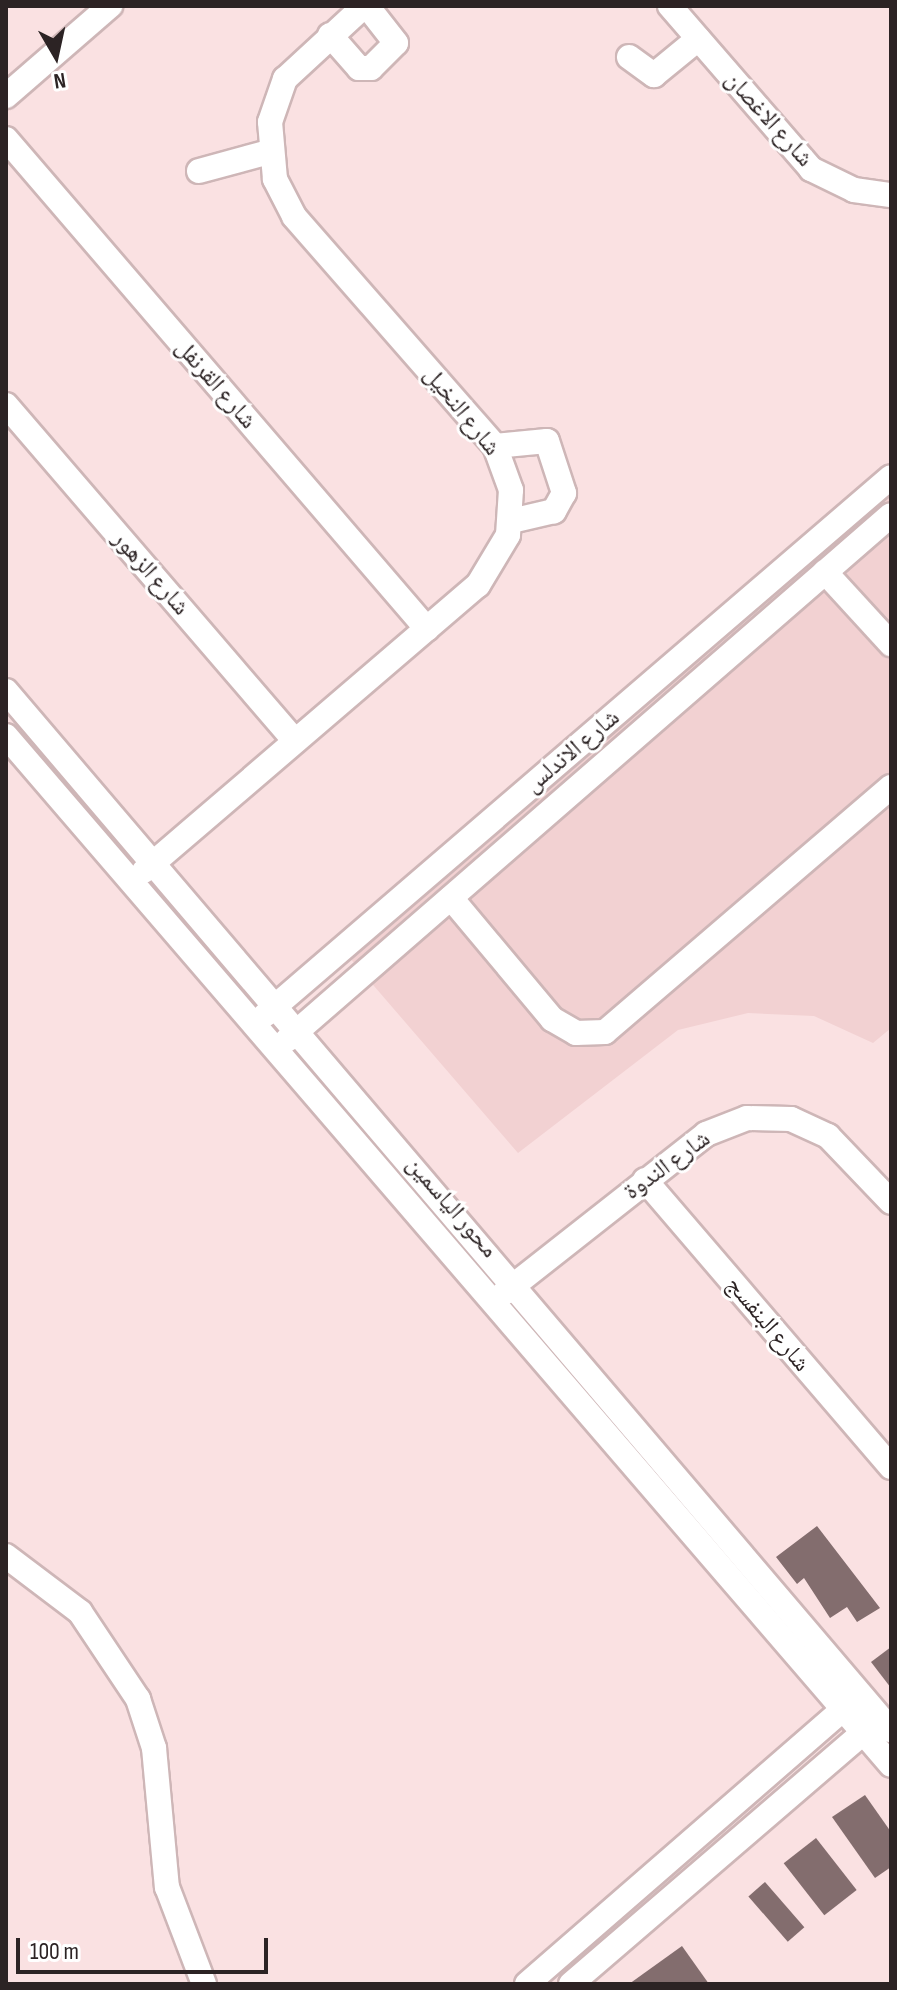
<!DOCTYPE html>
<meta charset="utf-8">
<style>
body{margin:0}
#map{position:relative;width:897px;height:1990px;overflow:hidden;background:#fae1e2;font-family:"Sofia Sans Condensed","Noto Naskh Arabic",sans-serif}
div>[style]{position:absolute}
.built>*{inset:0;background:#f2d1d2}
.building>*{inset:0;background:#836d6e;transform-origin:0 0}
.roads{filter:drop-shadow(2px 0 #ceb6b7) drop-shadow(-2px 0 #ceb6b7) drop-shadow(0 2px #ceb6b7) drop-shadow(0 -2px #ceb6b7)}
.minor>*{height:24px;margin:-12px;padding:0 12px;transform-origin:12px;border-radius:12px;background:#fff}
span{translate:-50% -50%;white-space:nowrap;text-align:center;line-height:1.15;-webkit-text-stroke:6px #fff;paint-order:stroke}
.street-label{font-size:24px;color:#2c2324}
.frame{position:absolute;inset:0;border:8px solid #2c2324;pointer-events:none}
.north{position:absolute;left:16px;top:16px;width:80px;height:80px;-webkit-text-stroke:6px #fff;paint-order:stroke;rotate:171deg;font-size:22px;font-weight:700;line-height:32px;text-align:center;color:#2c2324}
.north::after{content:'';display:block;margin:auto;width:28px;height:36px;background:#2c2324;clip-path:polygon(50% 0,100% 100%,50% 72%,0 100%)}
.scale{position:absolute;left:16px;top:1938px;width:252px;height:36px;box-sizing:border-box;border:4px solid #2c2324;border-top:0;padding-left:10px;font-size:24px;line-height:28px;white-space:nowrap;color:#2c2324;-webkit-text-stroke:6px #fff;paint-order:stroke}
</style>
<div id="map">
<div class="built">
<div style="clip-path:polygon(891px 495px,891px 1028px,873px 1043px,814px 1016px,748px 1013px,678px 1030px,518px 1153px,349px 957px)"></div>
</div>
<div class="building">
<div style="clip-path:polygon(817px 1526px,880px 1608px,857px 1622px,847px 1607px,830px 1618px,804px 1578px,797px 1584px,776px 1557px)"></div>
<div style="clip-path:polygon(891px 1647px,891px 1688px,871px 1662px)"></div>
<div style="clip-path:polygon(865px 1795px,891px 1832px,891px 1867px,875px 1878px,832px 1817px)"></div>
<div style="left:816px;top:1838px;width:66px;height:41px;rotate:52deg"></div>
<div style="left:765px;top:1882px;width:60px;height:22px;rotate:49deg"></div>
<div style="clip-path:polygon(682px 1946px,709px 1984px,629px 1984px)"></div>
</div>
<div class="roads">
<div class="minor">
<div style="left:670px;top:6px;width:216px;rotate:49.1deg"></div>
<div style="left:811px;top:169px;width:48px;rotate:26deg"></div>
<div style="left:854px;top:190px;width:37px;rotate:8deg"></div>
<div style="left:330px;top:35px;width:44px;rotate:48.7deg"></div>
<div style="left:359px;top:68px;width:12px"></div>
<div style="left:371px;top:68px;width:35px;rotate:-45deg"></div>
<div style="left:396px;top:43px;width:47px;rotate:-128.1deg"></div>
<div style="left:629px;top:57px;width:31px;rotate:36deg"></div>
<div style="left:654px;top:75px;width:57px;rotate:-39.3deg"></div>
<div style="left:6px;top:96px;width:138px;rotate:-40.9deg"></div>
<div style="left:6px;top:139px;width:646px;rotate:49.33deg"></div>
<div style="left:199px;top:171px;width:73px;rotate:-15.2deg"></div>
<div style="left:6px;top:405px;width:443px;rotate:49.3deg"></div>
<div style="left:495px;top:446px;width:52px;rotate:-5.5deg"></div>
<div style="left:547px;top:441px;width:55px;rotate:71.9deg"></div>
<div style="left:564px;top:493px;width:21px;rotate:119deg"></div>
<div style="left:554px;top:511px;width:44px;rotate:166.9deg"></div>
<div style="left:825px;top:572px;width:98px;rotate:47.5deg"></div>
<div style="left:6px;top:691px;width:1365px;rotate:49.58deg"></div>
<div style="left:6px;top:736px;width:1357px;rotate:49.3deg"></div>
<div style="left:144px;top:871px;width:440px;rotate:-40.6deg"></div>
<div style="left:478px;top:585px;width:58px;rotate:-59deg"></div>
<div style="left:508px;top:535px;width:45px;rotate:-86.2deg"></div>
<div style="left:511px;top:490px;width:47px;rotate:-110deg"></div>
<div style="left:495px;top:446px;width:305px;rotate:-131.2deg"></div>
<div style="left:294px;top:216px;width:42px;rotate:-117.2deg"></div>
<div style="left:275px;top:179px;width:57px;rotate:-95deg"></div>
<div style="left:270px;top:122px;width:46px;rotate:-70.8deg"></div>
<div style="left:285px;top:79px;width:108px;rotate:-42.7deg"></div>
<div style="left:451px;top:898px;width:158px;rotate:50.1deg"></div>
<div style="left:552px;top:1019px;width:28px;rotate:30deg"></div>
<div style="left:576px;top:1033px;width:29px;rotate:-2deg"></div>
<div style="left:605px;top:1032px;width:377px;rotate:-40.6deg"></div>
<div style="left:265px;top:1015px;width:825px;rotate:-40.68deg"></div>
<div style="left:287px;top:1040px;width:800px;rotate:-41deg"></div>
<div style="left:645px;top:1180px;width:378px;rotate:49.4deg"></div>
<div style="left:504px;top:1293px;width:257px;rotate:-38.2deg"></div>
<div style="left:706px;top:1134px;width:44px;rotate:-21.3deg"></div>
<div style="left:747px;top:1118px;width:44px;rotate:1.3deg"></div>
<div style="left:791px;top:1119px;width:41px;rotate:24.7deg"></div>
<div style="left:828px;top:1136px;width:91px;rotate:46.3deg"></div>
<div style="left:6px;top:1556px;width:93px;rotate:37.1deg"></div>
<div style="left:80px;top:1612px;width:105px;rotate:56.3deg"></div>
<div style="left:138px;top:1699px;width:52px;rotate:71.9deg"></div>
<div style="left:154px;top:1748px;width:140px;rotate:84.7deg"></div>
<div style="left:167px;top:1887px;width:104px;rotate:69.1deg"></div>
<div style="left:527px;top:1984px;width:436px;rotate:-41deg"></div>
<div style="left:571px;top:1984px;width:402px;rotate:-40.7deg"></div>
</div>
</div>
<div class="street-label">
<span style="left:769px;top:119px;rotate:48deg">شارع الاغصان</span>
<span style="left:216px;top:384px;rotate:49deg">شارع القرنفل</span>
<span style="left:462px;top:411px;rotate:51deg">شارع النخيل</span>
<span style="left:151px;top:573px;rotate:49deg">شارع الزهور</span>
<span style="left:572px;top:751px;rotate:-40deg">شارع الاندلس</span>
<span style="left:667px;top:1165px;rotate:-36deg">شارع الندوة</span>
<span style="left:452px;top:1207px;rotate:49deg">محور الياسمين</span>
<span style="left:768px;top:1324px;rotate:50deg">شارع البنفسج</span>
</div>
<div class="frame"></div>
<div class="north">N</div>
<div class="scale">100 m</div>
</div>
